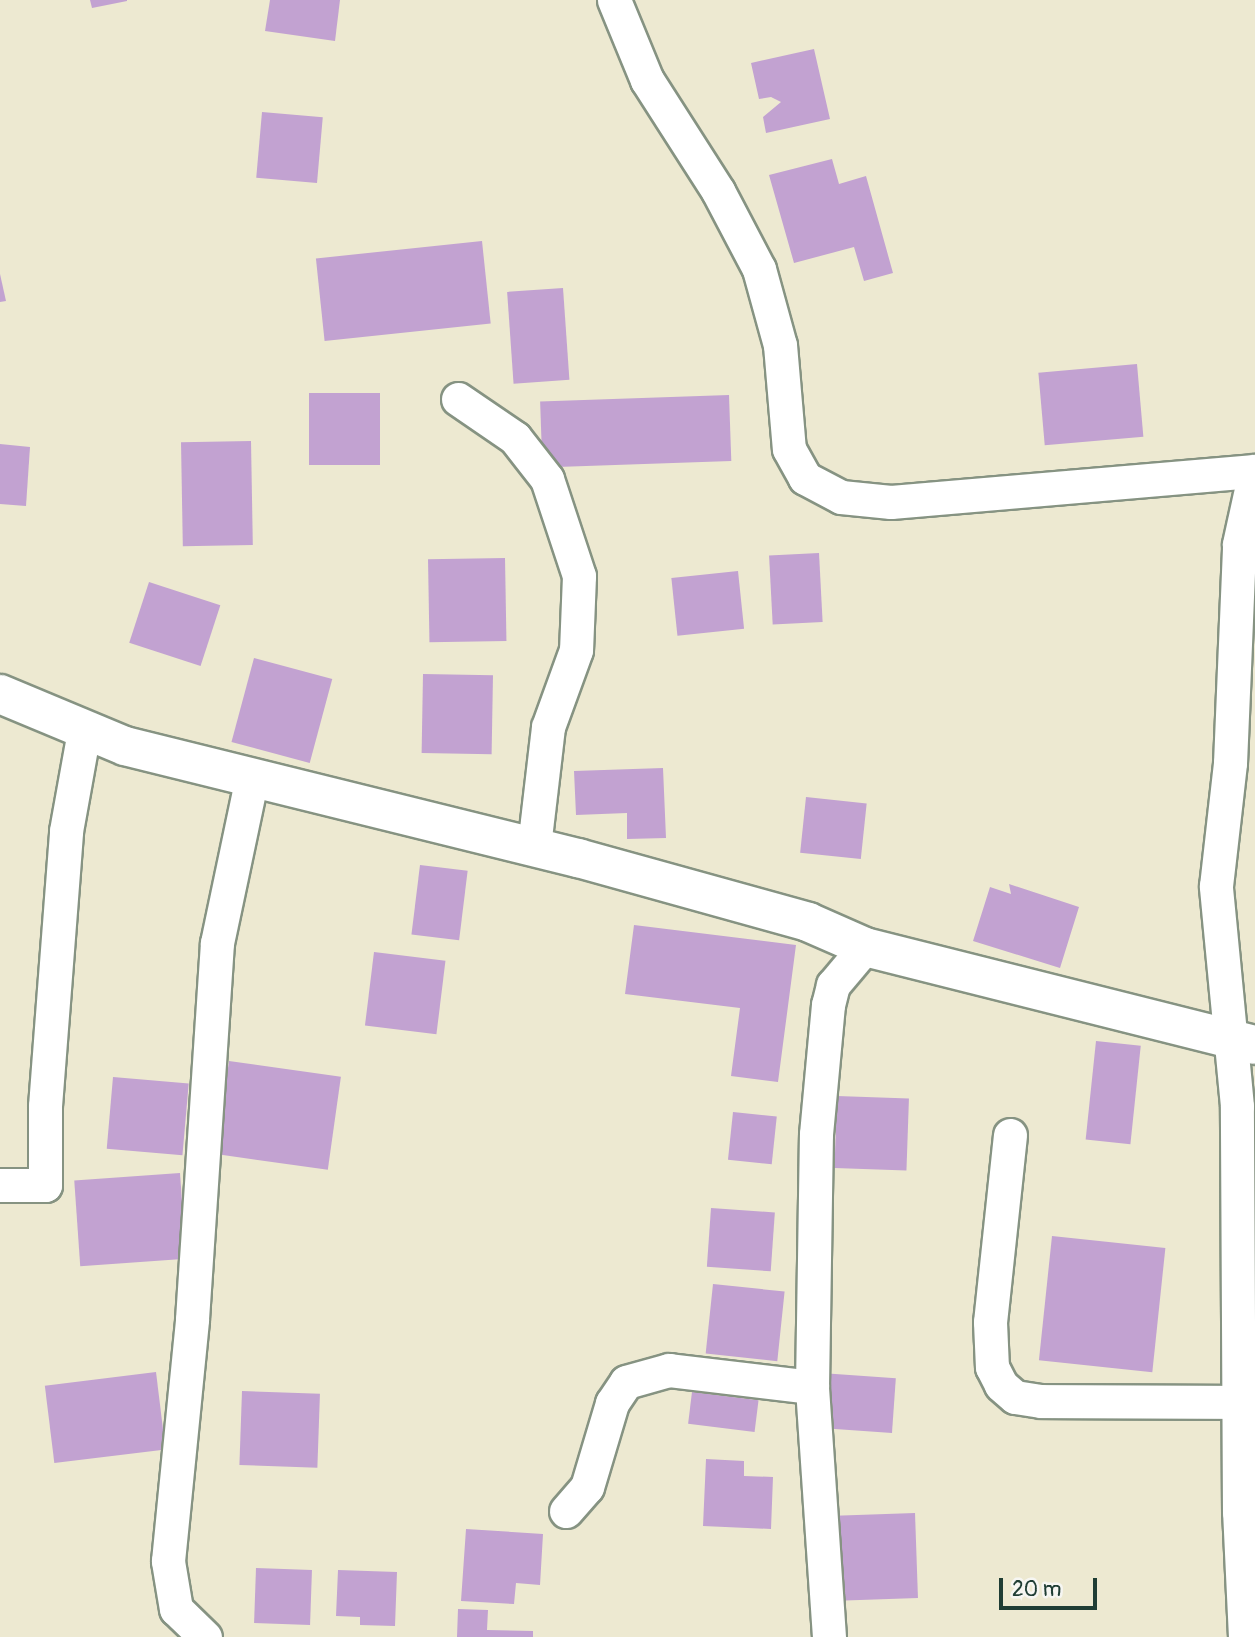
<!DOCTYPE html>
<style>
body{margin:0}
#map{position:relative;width:1255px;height:1637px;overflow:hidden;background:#ede9d1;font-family:Pangolin,sans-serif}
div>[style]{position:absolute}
.building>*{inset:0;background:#c2a2d1;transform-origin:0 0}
.roads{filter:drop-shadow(2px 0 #869382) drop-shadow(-2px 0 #869382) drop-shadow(0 2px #869382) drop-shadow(0 -2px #869382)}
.minor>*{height:33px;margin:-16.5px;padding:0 16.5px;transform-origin:16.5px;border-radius:16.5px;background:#fff}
.tertiary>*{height:38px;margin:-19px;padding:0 19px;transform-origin:19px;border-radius:19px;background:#fff}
span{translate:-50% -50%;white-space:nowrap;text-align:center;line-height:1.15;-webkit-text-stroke:5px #f6f6f2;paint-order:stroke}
.scale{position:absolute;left:999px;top:1578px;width:98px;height:32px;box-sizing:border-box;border:4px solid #1f3d34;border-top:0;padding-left:9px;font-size:21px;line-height:24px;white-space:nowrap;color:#1f3d34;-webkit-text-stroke:5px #f6f6f2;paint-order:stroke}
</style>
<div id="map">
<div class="building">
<div style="clip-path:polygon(90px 0,127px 0,127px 1px,92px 8px)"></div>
<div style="clip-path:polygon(270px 0,340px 0,335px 41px,265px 31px)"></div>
<div style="clip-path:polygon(814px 49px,830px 119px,766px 133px,763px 117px,781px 102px,771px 97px,759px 99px,751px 63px)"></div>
<div style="left:262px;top:112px;width:61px;height:66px;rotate:5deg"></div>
<div style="clip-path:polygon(832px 159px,839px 184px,866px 176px,893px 273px,864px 281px,854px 247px,794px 263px,769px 175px)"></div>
<div style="left:482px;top:241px;width:83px;height:167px;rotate:84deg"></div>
<div style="clip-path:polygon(0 274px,6px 301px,0 302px)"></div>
<div style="left:563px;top:288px;width:92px;height:56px;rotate:86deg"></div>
<div style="left:1137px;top:364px;width:73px;height:99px;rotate:85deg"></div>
<div style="left:309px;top:393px;width:71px;height:72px"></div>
<div style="left:729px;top:395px;width:66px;height:189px;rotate:88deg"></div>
<div style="left:251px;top:441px;width:104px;height:70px;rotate:89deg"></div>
<div style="clip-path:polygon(0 444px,30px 447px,26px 506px,0 504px)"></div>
<div style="left:819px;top:553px;width:69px;height:50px;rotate:87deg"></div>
<div style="left:505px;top:558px;width:83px;height:77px;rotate:89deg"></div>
<div style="left:738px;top:571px;width:58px;height:67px;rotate:84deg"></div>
<div style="left:149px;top:582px;width:75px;height:64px;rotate:18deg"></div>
<div style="left:254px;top:658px;width:81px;height:87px;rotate:15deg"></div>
<div style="left:423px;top:674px;width:70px;height:79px;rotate:1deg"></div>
<div style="clip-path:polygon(663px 768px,666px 838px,627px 839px,627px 813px,576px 815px,574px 771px)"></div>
<div style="left:806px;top:797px;width:61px;height:56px;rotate:6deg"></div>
<div style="left:420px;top:865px;width:48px;height:70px;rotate:7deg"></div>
<div style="clip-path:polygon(1009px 884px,1079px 907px,1060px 968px,973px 941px,990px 887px,1011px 894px)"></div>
<div style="clip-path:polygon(634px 925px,796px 945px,778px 1082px,731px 1076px,740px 1008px,625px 994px)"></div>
<div style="left:374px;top:952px;width:72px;height:74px;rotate:7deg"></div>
<div style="left:1096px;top:1041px;width:45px;height:99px;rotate:6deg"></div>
<div style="left:229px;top:1061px;width:113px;height:94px;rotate:8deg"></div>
<div style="left:113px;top:1077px;width:76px;height:72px;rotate:5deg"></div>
<div style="left:837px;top:1096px;width:72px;height:72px;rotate:2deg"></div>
<div style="left:733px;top:1112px;width:44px;height:48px;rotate:6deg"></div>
<div style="left:180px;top:1173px;width:86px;height:106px;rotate:86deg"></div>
<div style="left:711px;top:1208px;width:64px;height:59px;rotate:4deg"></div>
<div style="left:1052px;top:1236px;width:114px;height:125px;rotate:6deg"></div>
<div style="left:713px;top:1284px;width:72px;height:70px;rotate:6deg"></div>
<div style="left:156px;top:1372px;width:78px;height:112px;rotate:83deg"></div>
<div style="left:821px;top:1373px;width:75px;height:55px;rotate:4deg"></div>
<div style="left:242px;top:1391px;width:78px;height:74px;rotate:2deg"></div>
<div style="left:692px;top:1392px;width:67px;height:32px;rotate:7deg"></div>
<div style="clip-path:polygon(706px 1459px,744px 1461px,744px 1476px,773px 1477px,771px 1529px,703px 1526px)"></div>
<div style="left:915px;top:1513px;width:85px;height:80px;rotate:88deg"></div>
<div style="clip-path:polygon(466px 1529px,543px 1534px,540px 1585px,516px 1583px,514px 1604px,461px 1601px)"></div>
<div style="left:256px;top:1568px;width:56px;height:55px;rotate:2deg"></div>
<div style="clip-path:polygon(338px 1570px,397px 1572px,395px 1626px,360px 1625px,360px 1617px,336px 1616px)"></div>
<div style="clip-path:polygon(458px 1609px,488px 1610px,487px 1630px,533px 1631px,533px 1637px,457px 1637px)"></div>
</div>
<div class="roads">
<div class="minor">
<div style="left:614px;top:0;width:87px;rotate:67.6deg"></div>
<div style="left:647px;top:80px;width:132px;rotate:57.4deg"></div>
<div style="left:718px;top:191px;width:88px;rotate:62.3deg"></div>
<div style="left:759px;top:269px;width:79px;rotate:74.6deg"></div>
<div style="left:780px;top:345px;width:104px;rotate:85.1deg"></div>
<div style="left:789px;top:449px;width:33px;rotate:61deg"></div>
<div style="left:805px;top:478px;width:41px;rotate:27.8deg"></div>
<div style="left:841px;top:497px;width:50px;rotate:5.7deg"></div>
<div style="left:891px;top:502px;width:362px;rotate:-4.9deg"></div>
<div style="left:458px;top:399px;width:69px;rotate:34.4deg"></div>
<div style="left:515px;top:438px;width:52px;rotate:52deg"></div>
<div style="left:547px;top:479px;width:102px;rotate:71.7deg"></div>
<div style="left:579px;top:576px;width:74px;rotate:92.3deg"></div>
<div style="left:576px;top:650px;width:82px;rotate:110deg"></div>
<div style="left:548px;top:727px;width:121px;rotate:96.7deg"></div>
<div style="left:1010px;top:1135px;width:188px;rotate:96.1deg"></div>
<div style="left:990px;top:1322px;width:45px;rotate:87.5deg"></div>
<div style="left:992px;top:1367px;width:20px;rotate:63deg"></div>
<div style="left:1001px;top:1385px;width:18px;rotate:41deg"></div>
<div style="left:1015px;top:1397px;width:26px;rotate:9deg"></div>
<div style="left:1041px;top:1401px;width:197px;rotate:0.3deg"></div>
<div style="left:0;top:1185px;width:45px"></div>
<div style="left:45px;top:1185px;width:79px;rotate:-90deg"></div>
<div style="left:45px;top:1106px;width:276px;rotate:-85.6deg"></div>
<div style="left:66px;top:831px;width:102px;rotate:-79.8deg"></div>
<div style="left:566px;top:1511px;width:32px;rotate:-49deg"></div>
<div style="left:587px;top:1487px;width:88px;rotate:-73.4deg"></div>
<div style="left:612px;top:1403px;width:25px;rotate:-56deg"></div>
<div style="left:626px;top:1382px;width:45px;rotate:-15.6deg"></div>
<div style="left:669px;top:1370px;width:144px;rotate:6.8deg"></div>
<div style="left:205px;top:1637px;width:40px;rotate:-136deg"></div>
<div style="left:176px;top:1609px;width:49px;rotate:-99.5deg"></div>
<div style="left:168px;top:1561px;width:243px;rotate:-84.3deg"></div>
<div style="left:192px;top:1319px;width:377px;rotate:-86.2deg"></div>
<div style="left:217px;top:943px;width:170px;rotate:-78.1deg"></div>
<div style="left:829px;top:1637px;width:251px;rotate:-93.9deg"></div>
<div style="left:812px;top:1387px;width:253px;rotate:-89.1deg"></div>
<div style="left:816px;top:1134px;width:130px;rotate:-84.7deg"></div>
<div style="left:828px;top:1005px;width:21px;rotate:-76deg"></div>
<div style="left:833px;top:985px;width:50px;rotate:-49.9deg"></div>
<div style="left:1245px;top:1637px;width:125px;rotate:-92.7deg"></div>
<div style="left:1239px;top:1512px;width:406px;rotate:-90.3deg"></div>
<div style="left:1237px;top:1106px;width:221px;rotate:-95.5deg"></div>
<div style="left:1216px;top:886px;width:124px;rotate:-83.5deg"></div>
<div style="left:1230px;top:763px;width:219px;rotate:-87.6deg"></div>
<div style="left:1239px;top:544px;width:75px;rotate:-77.6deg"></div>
</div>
<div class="tertiary">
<div style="left:0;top:694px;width:135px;rotate:22.6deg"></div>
<div style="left:125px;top:746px;width:467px;rotate:13.9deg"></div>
<div style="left:578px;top:858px;width:239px;rotate:15.5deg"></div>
<div style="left:808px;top:922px;width:62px;rotate:23.7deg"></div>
<div style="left:865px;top:947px;width:402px;rotate:14.1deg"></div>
</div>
</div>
<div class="scale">20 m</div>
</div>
